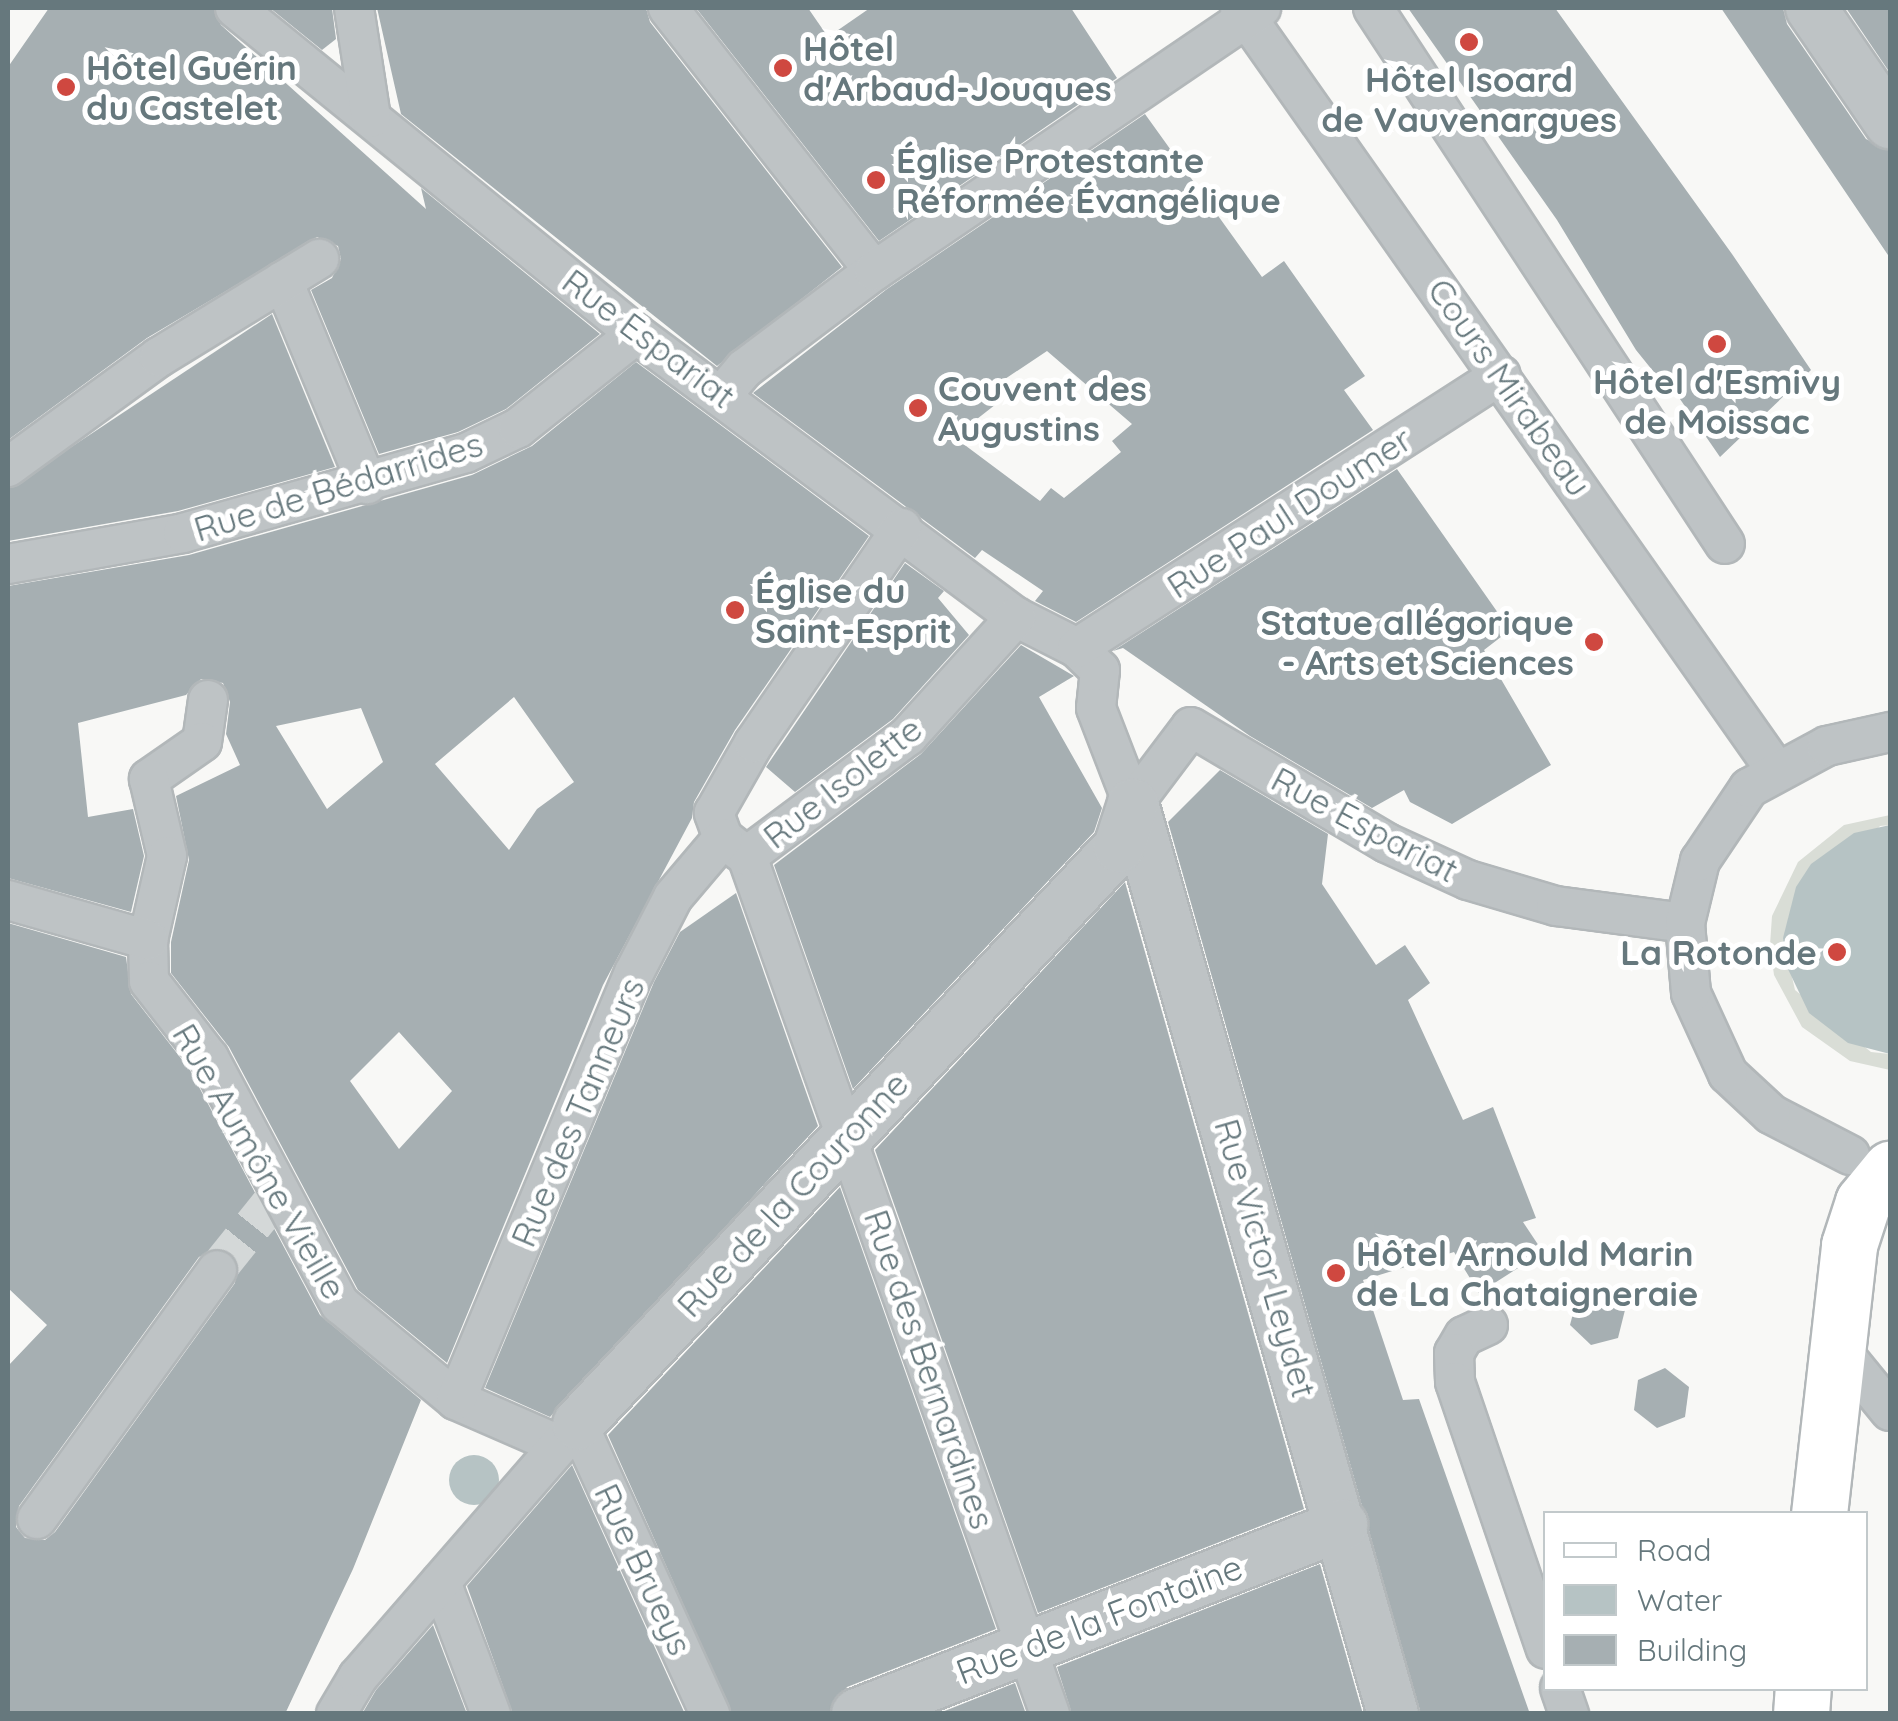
<!DOCTYPE html>
<meta charset="utf-8">
<style>
body{margin:0}
#map{position:relative;width:1898px;height:1721px;overflow:hidden;background:#f8f8f6;font-family:Quicksand,sans-serif}
div>[style]{position:absolute}
.green>*{inset:0;background:#d9ddd6}
.water>*{inset:0;background:#b6c3c4}
.round{border-radius:50%}
.building>*{inset:0;background:#a6afb2}
.pedestrian-tunnel>*{height:38px;margin-top:-19px;transform-origin:0;background:repeating-linear-gradient(90deg,#d4d8d8 0 38px,transparent 0 57px)}
.roads{filter:drop-shadow(2px 0 #b2b7b9) drop-shadow(-2px 0 #b2b7b9) drop-shadow(0 2px #b2b7b9) drop-shadow(0 -2px #b2b7b9)}
.pedestrian>*{height:38px;margin:-19px;padding:0 19px;transform-origin:19px;border-radius:19px;background:#bec3c5}
.minor>*{height:50px;margin:-25px;padding:0 25px;transform-origin:25px;border-radius:25px;background:#bec3c5}
.primary>*{height:55px;margin:-27.5px;padding:0 27.5px;transform-origin:27.5px;border-radius:27.5px;background:#fff}
.dots>*{width:28px;height:28px;translate:-50% -50%;box-sizing:border-box;border:5px solid #fff;border-radius:50%}
span{translate:-50% -50%;white-space:nowrap;text-align:center;line-height:1.15;-webkit-text-stroke:10px #fff;paint-order:stroke}
.poi-label{font-size:35px;color:#66787d;font-weight:700}
.left{translate:0 -50%;text-align:left}
.right{translate:-100% -50%;text-align:right}
.street-label{font-size:35px;color:#66787d}
.frame{position:absolute;inset:0;border:10px solid #66787d;pointer-events:none}
.legend{position:absolute;left:1543px;top:1511px;width:325px;height:180px;box-sizing:border-box;background:#fff;border:2px solid #c2c9cb;margin:0;padding:12px 18px;list-style:none;font-size:30px;color:#66787d}
.legend li{display:flex;align-items:center;gap:20px;height:50px}
.legend b{width:50px;border:2px solid #c2c9cb}
</style>
<div id="map">
<div class="green">
<div style="clip-path:polygon(1890px 815px,1890px 825px,1880px 826px,1783px 938px,1795px 990px,1871px 1052px,1890px 1054px,1890px 1070px,1850px 1061px,1802px 1027px,1774px 975px,1770px 945px,1772px 916px,1798px 862px,1844px 825px)"></div>
</div>
<div class="water">
<div style="clip-path:polygon(1890px 825px,1890px 1054px,1848px 1043px,1809px 1013px,1786px 965px,1783px 938px,1796px 887px,1811px 864px,1854px 833px)"></div>
<div class="round" style="left:449px;top:1455px;width:50px;height:50px"></div>
</div>
<div class="building">
<div style="clip-path:polygon(49px 8px,213px 8px,221px 25px,426px 209px,421px 188px,600px 334px,506px 409px,458px 432px,379px 454px,311px 290px,332px 278px,341px 259px,338px 246px,317px 237px,147px 338px,8px 440px,8px 67px)"></div>
<div style="clip-path:polygon(270px 8px,332px 8px,336px 39px,322px 50px)"></div>
<div style="clip-path:polygon(377px 8px,646px 8px,650px 22px,842px 267px,717px 366px,401px 114px)"></div>
<div style="clip-path:polygon(696px 8px,808px 8px,828px 37px,870px 8px,1071px 8px,1117px 78px,879px 241px)"></div>
<div style="clip-path:polygon(1408px 8px,1555px 8px,1732px 254px,1811px 370px,1720px 457px,1662px 373px,1657px 376px,1636px 350px,1557px 220px)"></div>
<div style="clip-path:polygon(1721px 8px,1783px 8px,1787px 24px,1866px 139px,1890px 151px,1890px 258px)"></div>
<div style="clip-path:polygon(1846px 8px,1890px 8px,1890px 73px)"></div>
<div style="clip-path:polygon(evenodd,1145px 114px,1262px 277px,1284px 261px,1365px 376px,1344px 390px,1373px 430px,1076px 622px,1035px 601px,1043px 591px,982px 550px,975px 558px,753px 393px,887px 289px,1145px 114px,1047px 351px,1132px 424px,1112px 441px,1121px 452px,1064px 498px,1051px 488px,1040px 501px,954px 437px,1000px 401px,990px 389px,1047px 351px)"></div>
<div style="clip-path:polygon(272px 314px,335px 467px,178px 511px,8px 541px,8px 489px)"></div>
<div style="clip-path:polygon(evenodd,636px 362px,869px 536px,735px 730px,694px 802px,692px 818px,603px 985px,447px 1363px,358px 1290px,229px 1047px,171px 973px,171px 942px,189px 860px,176px 796px,240px 765px,226px 734px,230px 702px,223px 683px,201px 679px,186px 695px,78px 723px,88px 817px,133px 809px,144px 856px,131px 912px,8px 878px,8px 586px,189px 555px,472px 475px,532px 446px,636px 362px,514px 697px,574px 782px,537px 809px,509px 850px,435px 764px,514px 697px,636px 362px,361px 708px,383px 762px,327px 809px,276px 726px,361px 708px,636px 362px,399px 1032px,452px 1091px,399px 1149px,350px 1081px,399px 1032px)"></div>
<div style="clip-path:polygon(1397px 469px,1510px 630px,1484px 650px,1551px 765px,1452px 824px,1410px 802px,1404px 790px,1372px 808px,1250px 736px,1123px 648px,1113px 651px)"></div>
<div style="clip-path:polygon(905px 563px,944px 591px,938px 598px,969px 635px,893px 719px,795px 792px,766px 767px)"></div>
<div style="clip-path:polygon(1021px 645px,1074px 676px,1039px 697px,1102px 808px,1094px 832px,853px 1089px,774px 865px,921px 754px)"></div>
<div style="clip-path:polygon(1220px 770px,1328px 834px,1322px 884px,1376px 965px,1405px 945px,1430px 983px,1408px 1000px,1463px 1120px,1493px 1107px,1536px 1218px,1523px 1222px,1543px 1252px,1479px 1293px,1454px 1252px,1363px 1280px,1403px 1400px,1419px 1399px,1530px 1714px,1421px 1714px,1168px 822px)"></div>
<div style="clip-path:polygon(1125px 882px,1304px 1509px,1038px 1613px,875px 1150px)"></div>
<div style="clip-path:polygon(736px 893px,818px 1126px,550px 1417px,485px 1388px,654px 982px,680px 932px)"></div>
<div style="clip-path:polygon(evenodd,8px 923px,126px 957px,131px 994px,190px 1070px,320px 1315px,421px 1400px,353px 1569px,285px 1714px,8px 1714px,8px 1366px,47px 1325px,8px 1288px,8px 923px,218px 1248px,237px 1260px,235px 1283px,55px 1532px,45px 1540px,25px 1538px,16px 1527px,19px 1506px,199px 1257px,218px 1248px)"></div>
<div style="clip-path:polygon(840px 1187px,996px 1629px,847px 1687px,829px 1714px,732px 1714px,608px 1435px)"></div>
<div style="clip-path:polygon(1604px 1290px,1625px 1310px,1618px 1338px,1591px 1345px,1570px 1325px,1577px 1298px)"></div>
<div style="clip-path:polygon(1665px 1368px,1689px 1387px,1685px 1417px,1657px 1428px,1634px 1410px,1638px 1380px)"></div>
<div style="clip-path:polygon(572px 1465px,685px 1714px,513px 1714px,467px 1586px)"></div>
<div style="clip-path:polygon(1320px 1564px,1363px 1714px,1072px 1714px,1057px 1667px)"></div>
<div style="clip-path:polygon(433px 1625px,467px 1714px,362px 1714px,376px 1690px)"></div>
<div style="clip-path:polygon(1015px 1683px,1026px 1714px,937px 1714px)"></div>
</div>
<div class="pedestrian-tunnel">
<div style="left:217px;top:1270px;width:85px;rotate:-51.2deg"></div>
</div>
<div class="roads">
<div class="pedestrian">
<div style="left:235px;top:8px;width:517px;rotate:39.11deg"></div>
<div style="left:636px;top:334px;width:474px;rotate:36.7deg"></div>
<div style="left:1016px;top:617px;width:68px;rotate:26.9deg"></div>
<div style="left:1077px;top:648px;width:32px;rotate:44deg"></div>
<div style="left:1100px;top:670px;width:38px;rotate:96deg"></div>
<div style="left:1096px;top:708px;width:103px;rotate:68.9deg"></div>
<div style="left:354px;top:8px;width:111px;rotate:81.2deg"></div>
<div style="left:668px;top:8px;width:334px;rotate:51.9deg"></div>
<div style="left:1240px;top:8px;width:930px;rotate:54.89deg"></div>
<div style="left:1373px;top:8px;width:641px;rotate:56.71deg"></div>
<div style="left:283px;top:281px;width:220px;rotate:67.5deg"></div>
<div style="left:723px;top:394px;width:33px;rotate:-50deg"></div>
<div style="left:744px;top:369px;width:163px;rotate:-37deg"></div>
<div style="left:874px;top:271px;width:468px;rotate:-34.2deg"></div>
<div style="left:8px;top:467px;width:187px;rotate:-36.1deg"></div>
<div style="left:159px;top:357px;width:188px;rotate:-31.5deg"></div>
<div style="left:8px;top:564px;width:178px;rotate:-10deg"></div>
<div style="left:183px;top:533px;width:294px;rotate:-15.8deg"></div>
<div style="left:466px;top:453px;width:58px;rotate:-25.7deg"></div>
<div style="left:518px;top:428px;width:151px;rotate:-38.5deg"></div>
<div style="left:1077px;top:648px;width:504px;rotate:-32.78deg"></div>
<div style="left:208px;top:700px;width:42px;rotate:98.1deg"></div>
<div style="left:202px;top:742px;width:65px;rotate:145.1deg"></div>
<div style="left:149px;top:779px;width:79px;rotate:76.8deg"></div>
<div style="left:167px;top:856px;width:86px;rotate:102.7deg"></div>
<div style="left:148px;top:940px;width:41px;rotate:88.6deg"></div>
<div style="left:149px;top:981px;width:98px;rotate:52.1deg"></div>
<div style="left:209px;top:1058px;width:279px;rotate:62deg"></div>
<div style="left:340px;top:1304px;width:151px;rotate:39.6deg"></div>
<div style="left:456px;top:1400px;width:112px;rotate:23.6deg"></div>
<div style="left:1133px;top:804px;width:96px;rotate:-53deg"></div>
<div style="left:1191px;top:727px;width:228px;rotate:30.6deg"></div>
<div style="left:1387px;top:843px;width:89px;rotate:24.6deg"></div>
<div style="left:1468px;top:880px;width:92px;rotate:16.5deg"></div>
<div style="left:1556px;top:906px;width:130px;rotate:7.5deg"></div>
<div style="left:741px;top:852px;width:23px;rotate:-142deg"></div>
<div style="left:723px;top:838px;width:27px;rotate:-110deg"></div>
<div style="left:714px;top:813px;width:81px;rotate:-60.3deg"></div>
<div style="left:754px;top:743px;width:261px;rotate:-55.5deg"></div>
<div style="left:747px;top:856px;width:910px;rotate:70.55deg"></div>
<div style="left:747px;top:856px;width:201px;rotate:-36.7deg"></div>
<div style="left:908px;top:736px;width:161px;rotate:-47.8deg"></div>
<div style="left:8px;top:900px;width:146px;rotate:15.9deg"></div>
<div style="left:1850px;top:1155px;width:89px;rotate:-152.6deg"></div>
<div style="left:1771px;top:1114px;width:59px;rotate:-137.1deg"></div>
<div style="left:1728px;top:1074px;width:89px;rotate:-114.6deg"></div>
<div style="left:1691px;top:993px;width:70px;rotate:-94.9deg"></div>
<div style="left:1685px;top:923px;width:64px;rotate:-76.4deg"></div>
<div style="left:1700px;top:861px;width:88px;rotate:-56.1deg"></div>
<div style="left:1749px;top:788px;width:89px;rotate:-28.3deg"></div>
<div style="left:1827px;top:746px;width:65px;rotate:-12.5deg"></div>
<div style="left:1488px;top:1325px;width:26px;rotate:155deg"></div>
<div style="left:1464px;top:1336px;width:20px;rotate:120deg"></div>
<div style="left:1454px;top:1353px;width:29px;rotate:88deg"></div>
<div style="left:1455px;top:1382px;width:282px;rotate:71.2deg"></div>
<div style="left:1837px;top:1346px;width:84px;rotate:50.8deg"></div>
<div style="left:456px;top:1400px;width:463px;rotate:-67.4deg"></div>
<div style="left:634px;top:973px;width:85px;rotate:-62.8deg"></div>
<div style="left:673px;top:897px;width:77px;rotate:-49.7deg"></div>
<div style="left:37px;top:1519px;width:307px;rotate:-54.1deg"></div>
<div style="left:441px;top:1582px;width:141px;rotate:69.3deg"></div>
<div style="left:1560px;top:1688px;width:28px;rotate:71deg"></div>
<div style="left:336px;top:1714px;width:43px;rotate:-59.3deg"></div>
<div style="left:358px;top:1677px;width:335px;rotate:-49deg"></div>
<div style="left:578px;top:1424px;width:319px;rotate:65.5deg"></div>
</div>
<div class="minor">
<div style="left:1811px;top:8px;width:140px;rotate:55.5deg"></div>
<div style="left:1133px;top:804px;width:946px;rotate:74.05deg"></div>
<div style="left:578px;top:1424px;width:791px;rotate:-46.84deg"></div>
<div style="left:1119px;top:847px;width:45px;rotate:-72deg"></div>
<div style="left:857px;top:1714px;width:521px;rotate:-21.29deg"></div>
</div>
<div class="primary">
<div style="left:1819px;top:1514px;width:271px;rotate:-83.6deg"></div>
<div style="left:1849px;top:1245px;width:45px;rotate:-72deg"></div>
<div style="left:1863px;top:1202px;width:43px;rotate:-50.7deg"></div>
<div style="left:1801px;top:1714px;width:26px;rotate:-86deg"></div>
</div>
</div>
<div class="dots">
<div style="left:1469px;top:42px;background:#cf4840"></div>
<div style="left:783px;top:68px;background:#cf4840"></div>
<div style="left:66px;top:87px;background:#cf4840"></div>
<div style="left:876px;top:180px;background:#cf4840"></div>
<div style="left:1717px;top:344px;background:#cf4840"></div>
<div style="left:918px;top:408px;background:#cf4840"></div>
<div style="left:735px;top:610px;background:#cf4840"></div>
<div style="left:1594px;top:642px;background:#cf4840"></div>
<div style="left:1837px;top:952px;background:#cf4840"></div>
<div style="left:1336px;top:1273px;background:#cf4840"></div>
</div>
<div class="poi-label">
<span class="left" style="left:803px;top:68px">Hôtel<br>d'Arbaud-Jouques</span>
<span class="left" style="left:86px;top:87px">Hôtel Guérin<br>du Castelet</span>
<span style="left:1469px;top:99px">Hôtel Isoard<br>de Vauvenargues</span>
<span class="left" style="left:896px;top:180px">Église Protestante<br>Réformée Évangélique</span>
<span style="left:1717px;top:401px">Hôtel d'Esmivy<br>de Moissac</span>
<span class="left" style="left:938px;top:408px">Couvent des<br>Augustins</span>
<span class="left" style="left:755px;top:610px">Église du<br>Saint-Esprit</span>
<span class="right" style="left:1574px;top:642px">Statue allégorique<br>- Arts et Sciences</span>
<span class="right" style="left:1817px;top:952px">La Rotonde</span>
<span class="left" style="left:1356px;top:1273px">Hôtel Arnould Marin<br>de La Chataigneraie</span>
</div>
<div class="street-label">
<span style="left:649px;top:338px;rotate:37deg">Rue Espariat</span>
<span style="left:1510px;top:387px;rotate:55deg">Cours Mirabeau</span>
<span style="left:338px;top:486px;rotate:-17deg">Rue de Bédarrides</span>
<span style="left:1289px;top:512px;rotate:-33deg">Rue Paul Doumer</span>
<span style="left:842px;top:782px;rotate:-38deg">Rue Isolette</span>
<span style="left:1365px;top:824px;rotate:28deg">Rue Espariat</span>
<span style="left:577px;top:1112px;rotate:-67deg">Rue des Tanneurs</span>
<span style="left:260px;top:1161px;rotate:60deg">Rue Aumône Vieille</span>
<span style="left:792px;top:1194px;rotate:-47deg">Rue de la Couronne</span>
<span style="left:1266px;top:1258px;rotate:74deg">Rue Victor Leydet</span>
<span style="left:930px;top:1369px;rotate:71deg">Rue des Bernardines</span>
<span style="left:644px;top:1569px;rotate:65deg">Rue Brueys</span>
<span style="left:1099px;top:1619px;rotate:-21deg">Rue de la Fontaine</span>
</div>
<div class="frame"></div>
<ul class="legend">
<li><b style="height:12px;background:#fff"></b>Road</li>
<li><b style="height:28px;background:#b6c3c4"></b>Water</li>
<li><b style="height:28px;background:#a6afb2"></b>Building</li>
</ul>
</div>
